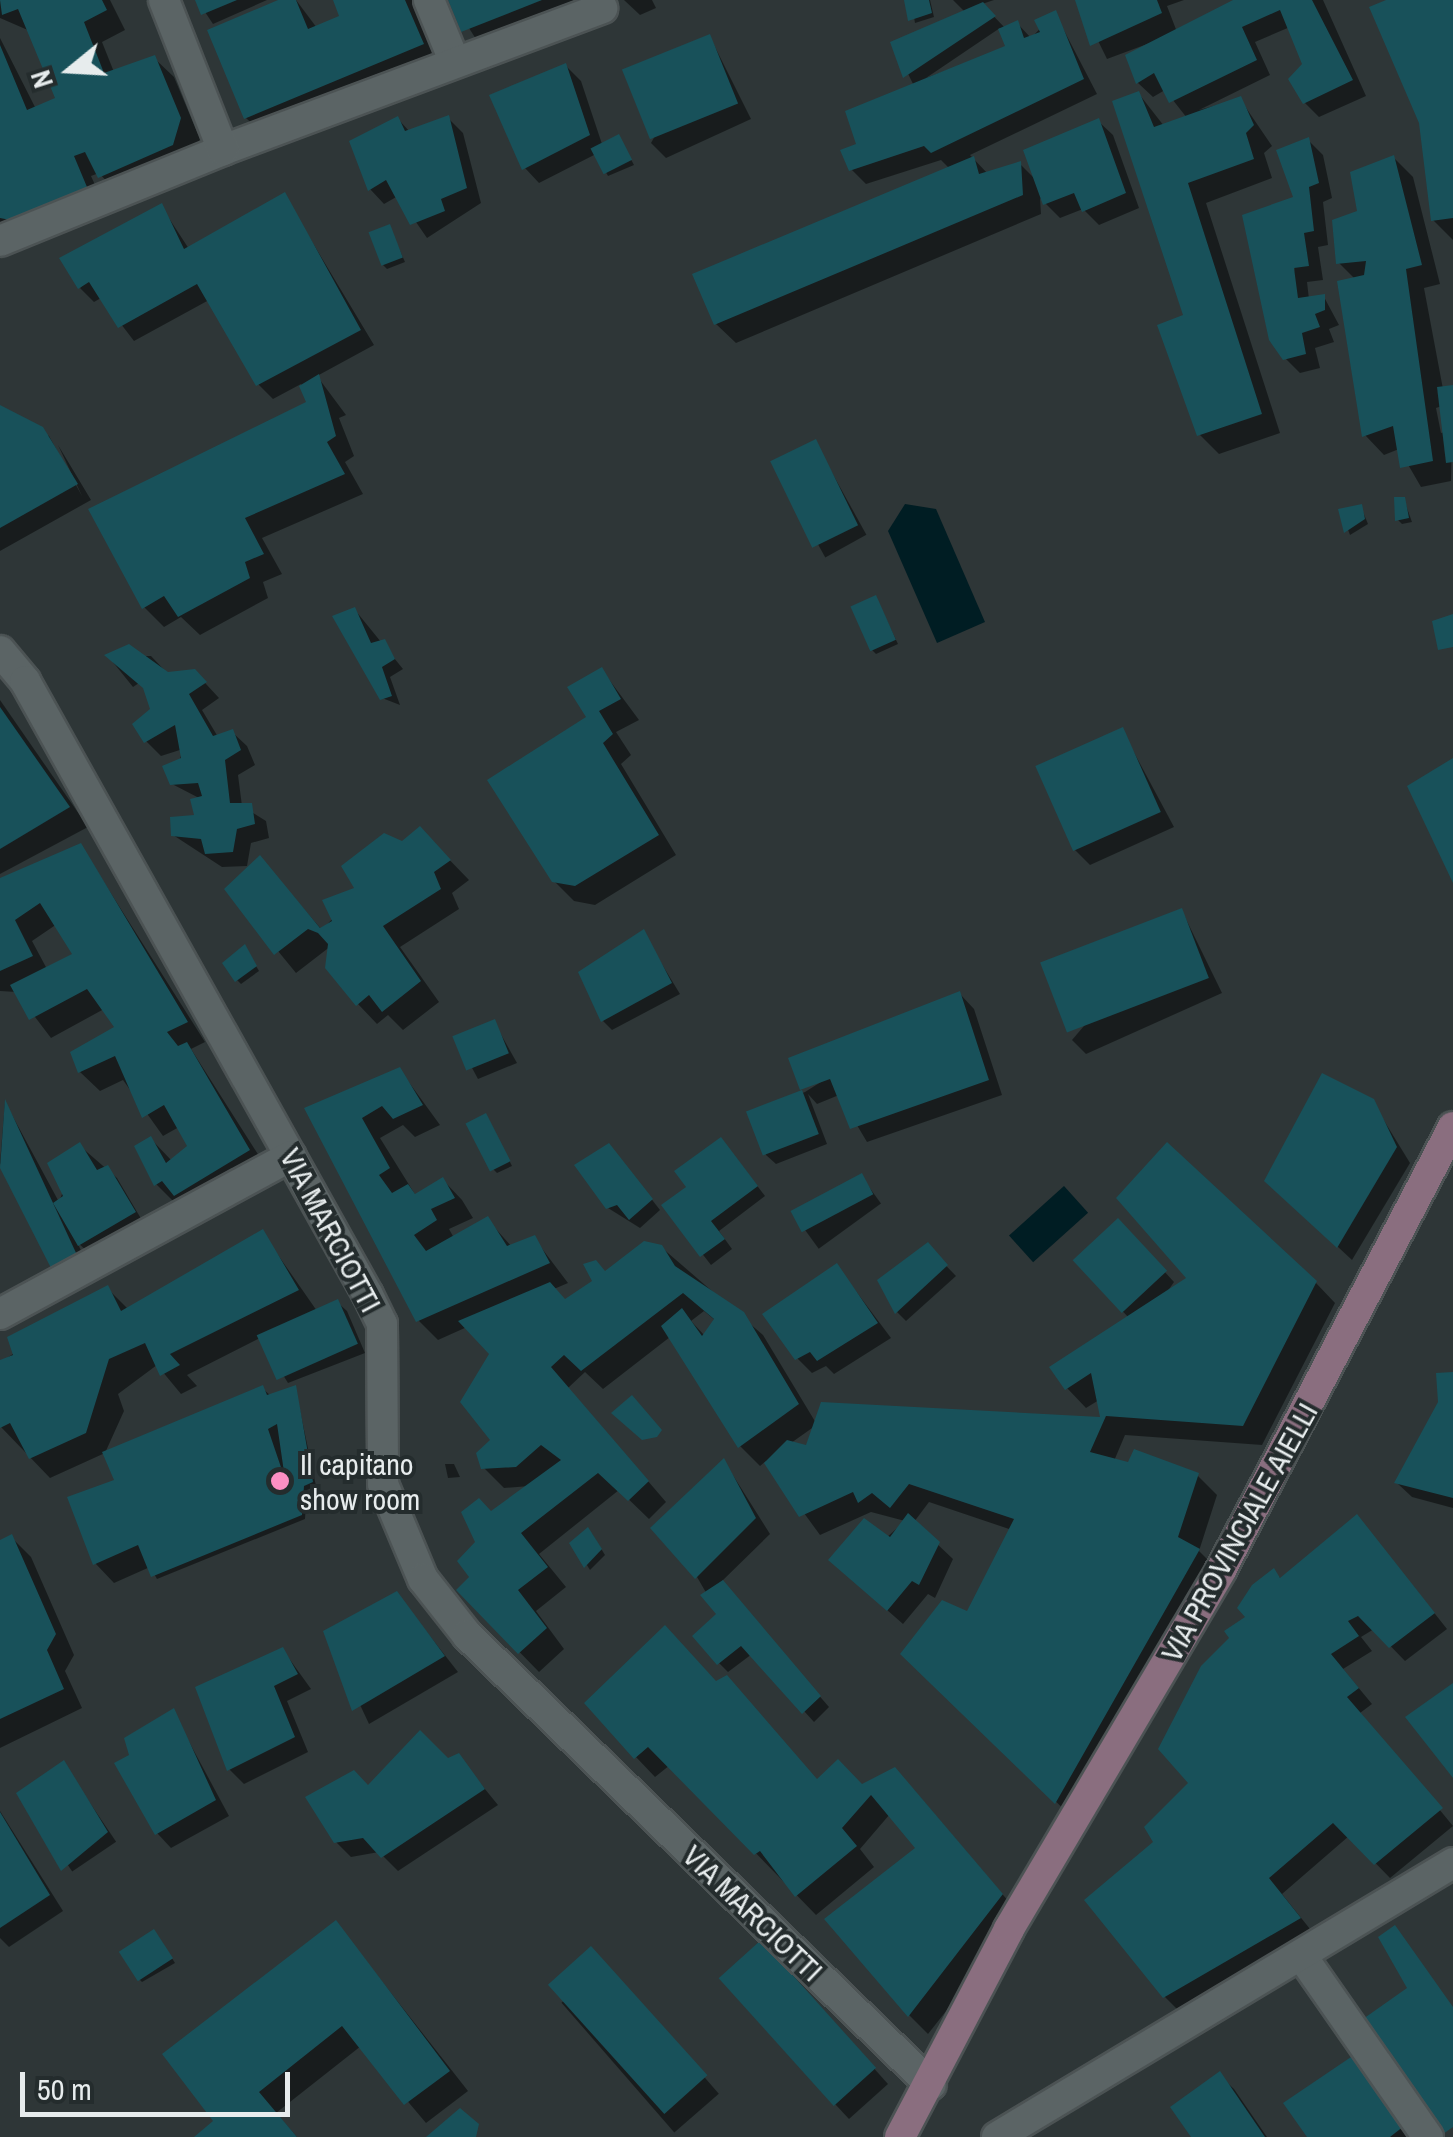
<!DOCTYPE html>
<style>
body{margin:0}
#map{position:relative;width:1453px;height:2137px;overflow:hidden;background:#2e3637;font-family:"Archivo Narrow",sans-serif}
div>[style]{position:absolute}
.water>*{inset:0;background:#001d23;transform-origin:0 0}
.shadow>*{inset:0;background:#0007;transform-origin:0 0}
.building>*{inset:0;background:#18515a;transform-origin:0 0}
.roads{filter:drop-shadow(2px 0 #4c5354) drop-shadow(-2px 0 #4c5354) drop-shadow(0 2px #4c5354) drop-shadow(0 -2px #4c5354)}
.street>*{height:30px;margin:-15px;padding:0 15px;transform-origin:15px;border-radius:15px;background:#5b6465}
.secondary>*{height:30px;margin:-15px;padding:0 15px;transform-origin:15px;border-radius:15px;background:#8a6e7f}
.dots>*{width:28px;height:28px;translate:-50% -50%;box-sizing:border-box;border:5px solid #242c2d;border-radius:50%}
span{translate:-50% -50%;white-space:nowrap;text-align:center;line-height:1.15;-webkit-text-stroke:8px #242c2d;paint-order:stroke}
.street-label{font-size:30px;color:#e7eced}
.poi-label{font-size:30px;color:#e7eced}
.left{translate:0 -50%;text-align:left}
.north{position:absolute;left:20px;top:20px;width:100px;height:100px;-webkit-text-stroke:8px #242c2d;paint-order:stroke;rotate:252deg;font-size:28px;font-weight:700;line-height:40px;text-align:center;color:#e7eced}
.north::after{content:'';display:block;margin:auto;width:35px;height:45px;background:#e7eced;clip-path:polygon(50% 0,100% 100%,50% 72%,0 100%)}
.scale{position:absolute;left:20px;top:2072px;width:270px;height:45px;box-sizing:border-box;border:5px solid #e7eced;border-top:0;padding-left:12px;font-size:30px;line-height:35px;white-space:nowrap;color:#e7eced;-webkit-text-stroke:8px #242c2d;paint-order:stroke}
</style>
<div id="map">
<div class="water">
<div style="clip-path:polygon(905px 504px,936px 509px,985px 622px,937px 643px,888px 531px)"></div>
<div style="left:1064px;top:1186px;width:36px;height:74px;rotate:48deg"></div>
</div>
<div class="shadow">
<div style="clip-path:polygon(0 0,110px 0,125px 30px,102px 42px,114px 72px,154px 58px,174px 77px,200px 139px,192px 164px,120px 196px,99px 173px,91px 176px,105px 207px,11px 234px,0 223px,0 38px,36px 109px,59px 99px,30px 31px,0 18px)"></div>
<div style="clip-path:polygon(197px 0,267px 0,213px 24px)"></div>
<div style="clip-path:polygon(285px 0,296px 0,317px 28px,342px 17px,335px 0,415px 0,442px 64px,266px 137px,246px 118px)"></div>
<div style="clip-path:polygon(451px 0,614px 0,483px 50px)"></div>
<div style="clip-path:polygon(624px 0,652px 0,656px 8px,640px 15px)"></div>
<div style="clip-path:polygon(911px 0,930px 0,934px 17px,915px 23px)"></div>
<div style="clip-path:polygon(evenodd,953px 0,994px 0,982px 4px,1006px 29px,1017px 23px,1031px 38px,1055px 13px,1097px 94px,970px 155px,988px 174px,1020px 164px,1037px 181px,1098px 121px,1113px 135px,1139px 208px,1099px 225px,1083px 209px,1060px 218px,1040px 198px,1041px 214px,736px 343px,716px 324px,950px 169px,941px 160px,866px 184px,851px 169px,859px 146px,914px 86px,893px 43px,965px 12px,953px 0,1000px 28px,1008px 48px,926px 78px,1000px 28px)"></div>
<div style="clip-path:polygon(1078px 0,1184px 0,1167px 6px,1177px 32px,1238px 0,1323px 0,1366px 96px,1319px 117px,1305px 103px,1305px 65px,1290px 27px,1255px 42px,1270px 75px,1199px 110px,1240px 99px,1272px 146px,1264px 153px,1272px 178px,1206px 203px,1280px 433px,1219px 454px,1199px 434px,1186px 316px,1139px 94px,1164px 126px,1187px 118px,1165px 90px,1153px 97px,1138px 83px,1128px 57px,1166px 37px,1107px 59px)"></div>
<div style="clip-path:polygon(1389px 0,1453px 0,1453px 240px,1433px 220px,1421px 122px)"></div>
<div style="clip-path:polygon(710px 37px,751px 119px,666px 158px,651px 143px)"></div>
<div style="clip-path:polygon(566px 66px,581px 81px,602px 144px,619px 137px,634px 165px,608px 176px,596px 154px,539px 183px,525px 168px)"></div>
<div style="clip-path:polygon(448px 118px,463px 133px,481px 203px,427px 238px,398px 196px,384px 204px,370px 189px,398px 119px,410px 132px)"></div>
<div style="clip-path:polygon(1308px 140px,1323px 155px,1332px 198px,1323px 202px,1328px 245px,1318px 247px,1323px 280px,1307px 282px,1309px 299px,1324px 297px,1339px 325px,1329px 329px,1334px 342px,1315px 348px,1320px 368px,1300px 373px,1285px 358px)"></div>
<div style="clip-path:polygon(evenodd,1394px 158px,1413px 177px,1440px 284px,1424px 288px,1443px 389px,1453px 388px,1451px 481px,1421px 487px,1399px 449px,1384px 455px,1365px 435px,1355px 279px,1339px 263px,1394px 158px,1442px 406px,1445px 432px,1441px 433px,1436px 408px,1442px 406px)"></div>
<div style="clip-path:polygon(284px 195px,374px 345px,317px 376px,346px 415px,339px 418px,354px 456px,345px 462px,363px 494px,262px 538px,282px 574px,263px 582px,268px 598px,200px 635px,181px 617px,164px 627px,144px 607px,309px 403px,301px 384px,273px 399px,258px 384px,209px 300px,134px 341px,101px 298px,94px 302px,80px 288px,161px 206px,189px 249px)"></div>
<div style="clip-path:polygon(389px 226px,405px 262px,387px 269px,383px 265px)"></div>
<div style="clip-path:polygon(0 408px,49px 436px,82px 496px,58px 445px,91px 500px,0 551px,0 564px)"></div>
<div style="left:815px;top:442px;width:106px;height:47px;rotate:61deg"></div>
<div style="clip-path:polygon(1404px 500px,1412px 522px,1402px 524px,1398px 520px)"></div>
<div style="clip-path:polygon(1361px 507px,1368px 524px,1350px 535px,1341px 511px)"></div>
<div style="clip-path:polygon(876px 598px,898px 644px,876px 654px,872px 650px)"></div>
<div style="clip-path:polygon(355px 610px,403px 669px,390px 677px,400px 705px,382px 698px)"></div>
<div style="clip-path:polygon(108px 656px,151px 656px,169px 675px,194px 671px,219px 698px,202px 710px,218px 737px,232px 732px,247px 746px,255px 765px,238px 775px,242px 806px,266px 821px,269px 838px,251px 843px,247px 866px,222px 867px,173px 835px,196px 818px,199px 798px,172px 784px,183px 749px,161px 756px,146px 741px,153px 710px,142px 681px,133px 687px)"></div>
<div style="clip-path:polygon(602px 670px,639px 720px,616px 732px,631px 755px,621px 764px,676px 855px,595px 905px,574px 901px,554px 881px)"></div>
<div style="clip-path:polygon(0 700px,88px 827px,0 874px)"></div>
<div style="clip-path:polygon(1122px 730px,1174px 827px,1090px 865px,1075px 850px)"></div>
<div style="clip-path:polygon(402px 844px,439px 849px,469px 880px,452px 893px,459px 909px,400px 947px,439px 1002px,403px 1030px,388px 1015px,377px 1024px,358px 1004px,331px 946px,296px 973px,227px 889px,260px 858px,322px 930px)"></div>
<div style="clip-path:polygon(evenodd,81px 846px,205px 1042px,191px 1049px,268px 1170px,176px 1204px,156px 1184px,151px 1139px,172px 1161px,190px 1147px,179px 1127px,163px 1136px,123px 1080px,100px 1091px,80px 1072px,118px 1028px,104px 1009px,51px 1038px,16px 992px,0 991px,0 881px,81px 846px,57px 924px,76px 954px,47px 969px,32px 941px,57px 924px)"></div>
<div style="clip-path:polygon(1182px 911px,1222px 993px,1086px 1054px,1072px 1040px)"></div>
<div style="clip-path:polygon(643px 933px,680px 994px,612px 1030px,603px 1021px)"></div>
<div style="clip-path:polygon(245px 947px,259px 971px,241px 984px,237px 980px)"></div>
<div style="clip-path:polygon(960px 994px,974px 1009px,1002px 1095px,867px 1142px,839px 1095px,817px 1104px,808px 1094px,827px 1144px,776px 1164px,766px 1155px,750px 1114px,805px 1092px)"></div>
<div style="clip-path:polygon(494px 1022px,517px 1063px,478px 1079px,456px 1038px)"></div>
<div style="clip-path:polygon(evenodd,400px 1070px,440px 1125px,415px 1137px,403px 1125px,380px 1138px,416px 1196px,443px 1180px,462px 1200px,473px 1218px,449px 1229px,454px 1238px,487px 1219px,512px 1247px,534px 1238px,568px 1283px,554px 1289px,566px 1302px,661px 1247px,763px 1335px,816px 1423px,1104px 1420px,1099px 1400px,1086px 1408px,1067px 1388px,1129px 1318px,1075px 1261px,1118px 1221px,1174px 1282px,1165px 1295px,1316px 1283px,1335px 1303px,1262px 1445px,1125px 1435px,1114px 1461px,1197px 1475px,1217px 1495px,1199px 1551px,1218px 1570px,1076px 1821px,903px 1654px,969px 1614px,1012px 1530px,929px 1502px,914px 1522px,953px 1559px,935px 1598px,928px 1594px,903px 1624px,846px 1574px,905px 1521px,871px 1512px,820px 1535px,766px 1461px,760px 1466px,740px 1446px,670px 1337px,603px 1389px,585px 1372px,568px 1388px,666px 1502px,649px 1519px,619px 1490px,539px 1554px,566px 1587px,536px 1611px,564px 1649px,539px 1672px,459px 1590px,473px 1577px,492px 1514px,530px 1486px,504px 1488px,484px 1468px,494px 1441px,492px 1353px,467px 1327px,438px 1340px,418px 1320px,308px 1109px,400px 1070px,704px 1311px,716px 1321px,705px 1336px,691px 1321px,704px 1311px,400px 1070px,815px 1426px,808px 1448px,791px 1443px,815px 1426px)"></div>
<div style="clip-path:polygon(1372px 1101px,1410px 1163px,1352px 1260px,1282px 1195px)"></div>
<div style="clip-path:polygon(5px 1102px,59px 1202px,80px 1146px,117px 1178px,143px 1222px,90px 1254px,77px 1242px,90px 1270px,68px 1281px,0 1163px)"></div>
<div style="clip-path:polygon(489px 1120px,512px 1166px,497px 1173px,493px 1169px)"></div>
<div style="clip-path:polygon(730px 1150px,765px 1196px,719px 1231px,732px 1249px,711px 1265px,665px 1206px)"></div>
<div style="clip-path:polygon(618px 1156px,660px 1210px,640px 1228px,608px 1208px)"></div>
<div style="left:861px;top:1176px;width:34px;height:77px;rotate:54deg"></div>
<div style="clip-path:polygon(262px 1232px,317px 1311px,337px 1302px,347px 1311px,365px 1353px,288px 1383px,260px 1338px,187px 1375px,197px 1386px,181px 1394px,157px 1365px,118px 1394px,124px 1411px,105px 1453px,50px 1478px,1px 1427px,0 1363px,107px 1288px,129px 1310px)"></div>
<div style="clip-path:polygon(927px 1246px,956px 1276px,906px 1321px,897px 1312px)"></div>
<div style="clip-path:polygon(837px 1266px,891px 1338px,834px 1374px,826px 1366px,812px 1373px,797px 1358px)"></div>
<div style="clip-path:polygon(1453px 1374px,1453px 1508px,1412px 1497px,1397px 1483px)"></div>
<div style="clip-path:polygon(295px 1387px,316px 1486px,307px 1490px,305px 1519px,157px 1579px,150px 1567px,114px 1583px,95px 1563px,117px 1482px,262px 1388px,271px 1396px)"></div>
<div style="clip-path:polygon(724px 1461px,770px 1534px,721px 1582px,829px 1707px,814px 1722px,752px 1654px,728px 1672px,719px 1663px,719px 1615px,697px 1577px)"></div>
<div style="clip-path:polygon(445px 1464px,454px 1464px,460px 1477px,448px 1478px)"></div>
<div style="clip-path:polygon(1371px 1533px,1447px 1629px,1405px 1661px,1374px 1629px,1361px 1637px,1372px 1651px,1343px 1669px,1372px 1704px,1360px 1713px,1453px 1826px,1390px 1878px,1349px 1836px,1282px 1894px,1314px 1934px,1180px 2012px,1165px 1997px,1156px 1843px,1192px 1783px,1274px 1572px,1282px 1580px)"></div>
<div style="clip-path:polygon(592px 1534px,605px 1555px,590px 1570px,573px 1543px)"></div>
<div style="clip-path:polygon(11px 1537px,31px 1557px,74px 1655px,65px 1671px,82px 1708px,0 1748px,0 1542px)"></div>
<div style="clip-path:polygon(397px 1594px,458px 1672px,369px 1724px,326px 1632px)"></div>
<div style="clip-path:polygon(283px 1650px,311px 1689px,287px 1701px,308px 1752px,244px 1784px,229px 1769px)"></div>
<div style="clip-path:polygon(717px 1684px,819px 1782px,914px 1790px,1021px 1916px,928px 2034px,909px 2015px,919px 1848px,890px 1814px,860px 1849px,874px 1867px,816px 1915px,670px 1765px,655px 1777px,636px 1757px)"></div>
<div style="clip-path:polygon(173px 1712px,229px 1816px,171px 1848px,157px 1833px,132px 1756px)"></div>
<div style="clip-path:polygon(458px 1756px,498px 1805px,398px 1871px,379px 1852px,351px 1857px,336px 1842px,369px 1788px)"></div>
<div style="left:63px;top:1763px;width:95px;height:53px;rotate:56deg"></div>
<div style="clip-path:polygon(0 1811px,63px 1911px,9px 1947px,0 1938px)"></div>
<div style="clip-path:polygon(336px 1923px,468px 2091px,426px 2123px,361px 2046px,276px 2113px,297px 2137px,198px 2137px,216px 2122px)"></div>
<div style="clip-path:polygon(158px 1936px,175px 1963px,142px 1982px,138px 1978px)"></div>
<div style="clip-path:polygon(775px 1958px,888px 2084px,849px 2119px,835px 2104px)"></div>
<div style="left:606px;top:1964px;width:172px;height:59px;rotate:49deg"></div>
<div style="clip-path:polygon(1354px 2058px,1414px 2137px,1310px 2137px)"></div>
<div style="clip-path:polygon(1219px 2075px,1234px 2089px,1267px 2137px,1194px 2137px)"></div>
</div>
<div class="building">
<div style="clip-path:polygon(0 0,102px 0,107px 10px,84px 22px,104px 73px,155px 55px,181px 118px,173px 145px,98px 178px,85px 152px,74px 156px,87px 187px,15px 221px,0 218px,0 45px,27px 110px,55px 98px,18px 9px,2px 15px)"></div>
<div style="clip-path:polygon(195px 0,237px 0,201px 15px)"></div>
<div style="clip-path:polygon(278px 0,296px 0,308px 29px,339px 16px,333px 0,405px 0,424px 44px,244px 119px,207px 30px)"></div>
<div style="clip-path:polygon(448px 0,542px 0,461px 32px)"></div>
<div style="clip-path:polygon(904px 0,929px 0,932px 13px,908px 21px)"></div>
<div style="clip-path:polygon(1075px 0,1157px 0,1162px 13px,1090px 46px)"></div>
<div style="clip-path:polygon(1233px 0,1312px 0,1353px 80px,1303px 104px,1288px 79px,1302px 64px,1280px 10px,1242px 27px,1257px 60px,1169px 103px,1154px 73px,1136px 84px,1125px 55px)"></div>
<div style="clip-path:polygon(1386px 0,1453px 0,1453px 218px,1431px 221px,1419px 123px,1369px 7px)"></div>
<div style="clip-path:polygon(983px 2px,996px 16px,903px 78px,890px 42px)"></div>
<div style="clip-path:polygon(1056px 10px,1084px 79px,931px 153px,924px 146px,849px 171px,840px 150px,856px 144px,845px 111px,1005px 46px,998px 29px,1018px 20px,1024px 38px,1040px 32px,1034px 20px)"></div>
<div style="left:710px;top:34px;width:75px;height:95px;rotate:68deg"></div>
<div style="clip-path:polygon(566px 63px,590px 135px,522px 170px,489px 95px)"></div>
<div style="clip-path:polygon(1139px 91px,1154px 127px,1241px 96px,1254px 125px,1246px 133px,1254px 159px,1188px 183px,1262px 414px,1197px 436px,1157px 325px,1183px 315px,1112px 101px)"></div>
<div style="clip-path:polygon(449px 115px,467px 188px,441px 199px,445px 211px,410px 225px,386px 180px,368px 191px,349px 141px,398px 116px,405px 131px)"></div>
<div style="clip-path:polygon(1099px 118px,1126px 193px,1082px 212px,1074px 193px,1043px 205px,1023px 150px)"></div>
<div style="left:619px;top:134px;width:29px;height:32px;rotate:63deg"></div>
<div style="clip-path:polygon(1309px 137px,1319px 183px,1309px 187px,1314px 231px,1304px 233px,1309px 266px,1294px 268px,1298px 298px,1325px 294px,1325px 310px,1315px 314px,1320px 327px,1302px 333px,1306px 354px,1283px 360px,1269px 340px,1242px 215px,1293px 197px,1276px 150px)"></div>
<div style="clip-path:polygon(1394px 155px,1422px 265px,1406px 269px,1433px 461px,1400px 468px,1393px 426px,1362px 437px,1337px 281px,1364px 275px,1366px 261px,1336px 264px,1332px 220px,1357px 211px,1350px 172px)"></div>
<div style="clip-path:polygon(974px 156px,979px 174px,1021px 161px,1023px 195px,714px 325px,692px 274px)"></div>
<div style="clip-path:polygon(285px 192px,361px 330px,256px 386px,197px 284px,118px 328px,89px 282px,78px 289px,59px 258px,162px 203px,184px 249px)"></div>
<div style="left:390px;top:224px;width:36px;height:23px;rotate:69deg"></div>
<div style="clip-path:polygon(319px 374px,336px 436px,327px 442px,345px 474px,245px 518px,264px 554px,245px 562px,250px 578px,178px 617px,164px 596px,142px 609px,88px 509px,306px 402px,299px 386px)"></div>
<div style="clip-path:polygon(1453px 385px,1453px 462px,1446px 463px,1437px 387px)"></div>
<div style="clip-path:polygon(0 405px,43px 427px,78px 484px,0 528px)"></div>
<div style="left:816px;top:439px;width:96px;height:51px;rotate:64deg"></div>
<div style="clip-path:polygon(1394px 497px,1405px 497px,1409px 518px,1395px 521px)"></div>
<div style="clip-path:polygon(1362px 504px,1365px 519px,1344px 533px,1338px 509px)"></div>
<div style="left:876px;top:595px;width:49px;height:28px;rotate:66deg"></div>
<div style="clip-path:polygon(355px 607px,371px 643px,385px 639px,395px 659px,382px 667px,392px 696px,380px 700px,332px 616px)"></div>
<div style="clip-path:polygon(1453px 614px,1453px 647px,1438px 650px,1432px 621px)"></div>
<div style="clip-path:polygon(129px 644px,168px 672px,195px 669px,207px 682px,189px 694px,213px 736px,233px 729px,241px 750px,225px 760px,230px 803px,252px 803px,255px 824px,237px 829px,233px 852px,205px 854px,201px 839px,171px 836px,170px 817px,194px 815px,190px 799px,202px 796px,198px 783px,170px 785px,162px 766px,181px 758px,175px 725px,144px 743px,132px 724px,150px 709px,143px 688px,104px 655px)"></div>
<div style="clip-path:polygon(602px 667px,621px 699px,599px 711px,613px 734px,603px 743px,659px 835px,575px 886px,552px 882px,487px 780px,586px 717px,567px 687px)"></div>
<div style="clip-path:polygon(0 707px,70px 807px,0 849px)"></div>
<div style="left:1123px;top:727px;width:93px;height:96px;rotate:66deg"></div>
<div style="clip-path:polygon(1453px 758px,1453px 883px,1407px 786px)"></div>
<div style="clip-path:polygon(420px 826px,451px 860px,434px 872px,441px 889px,383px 926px,421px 981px,382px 1012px,369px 995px,356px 1006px,325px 968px,328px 944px,318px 933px,308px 929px,274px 955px,224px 889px,260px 855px,320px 928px,332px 921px,322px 900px,354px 888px,341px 866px,384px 833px,402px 841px)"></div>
<div style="clip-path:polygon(81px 843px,188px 1022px,167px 1032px,178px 1046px,187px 1042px,250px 1150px,174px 1196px,162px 1181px,154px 1186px,134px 1146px,151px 1136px,166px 1163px,187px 1146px,164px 1105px,142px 1118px,115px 1056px,78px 1073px,70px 1052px,114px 1027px,87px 989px,29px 1020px,10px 985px,72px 954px,40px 903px,15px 920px,33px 956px,0 971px,0 878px)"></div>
<div style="left:1182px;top:908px;width:75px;height:152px;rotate:69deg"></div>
<div style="clip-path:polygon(644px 929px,672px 983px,601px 1022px,578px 972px)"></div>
<div style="clip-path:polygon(245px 944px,257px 966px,235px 982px,222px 963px)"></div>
<div style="clip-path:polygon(960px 991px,989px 1080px,850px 1129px,830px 1079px,800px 1090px,788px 1058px)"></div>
<div style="left:495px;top:1019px;width:37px;height:46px;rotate:68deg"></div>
<div style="clip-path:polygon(400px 1067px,423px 1105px,393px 1119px,382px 1106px,362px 1118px,390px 1168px,379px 1175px,392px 1193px,408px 1184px,415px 1194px,443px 1177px,455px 1198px,431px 1209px,437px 1220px,414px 1235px,426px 1251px,488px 1216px,507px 1246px,535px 1235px,550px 1263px,416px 1322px,304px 1108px)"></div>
<div style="clip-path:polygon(1322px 1073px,1374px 1099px,1397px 1147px,1337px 1248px,1264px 1181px)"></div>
<div style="left:802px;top:1090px;width:47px;height:60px;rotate:69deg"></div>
<div style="clip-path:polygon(5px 1099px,77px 1255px,51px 1268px,0 1168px)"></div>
<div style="left:486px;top:1113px;width:54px;height:23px;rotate:63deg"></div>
<div style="clip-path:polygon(721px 1137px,758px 1186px,711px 1221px,725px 1239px,700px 1257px,661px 1205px,686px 1187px,674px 1171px)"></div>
<div style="clip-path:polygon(80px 1142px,97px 1170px,108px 1165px,136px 1212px,78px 1246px,53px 1203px,63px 1196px,47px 1163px)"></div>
<div style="clip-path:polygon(1167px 1142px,1317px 1281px,1243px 1426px,1106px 1416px,1090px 1452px,1128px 1462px,1134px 1449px,1199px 1473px,1178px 1537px,1200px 1549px,1055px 1804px,900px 1654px,942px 1600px,967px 1611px,1014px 1519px,909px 1484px,890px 1508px,872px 1493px,858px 1503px,853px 1492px,799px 1517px,764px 1463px,787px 1440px,806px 1445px,821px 1402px,1100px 1417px,1091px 1373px,1065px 1390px,1049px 1367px,1186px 1278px,1116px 1198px)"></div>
<div style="clip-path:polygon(609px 1143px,653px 1199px,629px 1220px,617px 1205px,606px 1209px,574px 1165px)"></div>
<div style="left:862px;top:1173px;width:24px;height:81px;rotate:62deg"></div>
<div style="left:1118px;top:1218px;width:72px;height:62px;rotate:47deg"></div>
<div style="clip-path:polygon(263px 1229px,299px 1290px,170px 1354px,180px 1365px,160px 1376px,145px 1343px,109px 1359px,86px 1433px,29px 1459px,10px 1423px,0 1428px,0 1360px,13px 1355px,7px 1337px,108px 1285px,121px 1311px)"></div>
<div style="clip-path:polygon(644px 1241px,662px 1245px,675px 1266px,744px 1312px,799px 1404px,738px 1448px,661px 1326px,682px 1308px,702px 1336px,714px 1319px,683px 1293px,581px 1371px,564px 1355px,551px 1367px,649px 1481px,628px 1501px,598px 1473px,521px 1533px,548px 1567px,518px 1590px,547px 1628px,518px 1654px,456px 1590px,469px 1577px,457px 1561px,475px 1542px,461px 1512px,479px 1498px,491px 1511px,561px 1460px,541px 1445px,516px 1467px,481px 1469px,476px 1453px,490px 1440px,460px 1402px,489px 1354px,458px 1321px,550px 1282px,565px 1299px,592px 1281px,583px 1264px,596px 1260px,605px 1271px)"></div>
<div style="clip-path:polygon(928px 1242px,948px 1265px,895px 1314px,877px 1280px)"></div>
<div style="clip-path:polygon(837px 1263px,878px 1323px,817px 1361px,810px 1352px,795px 1360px,762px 1314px)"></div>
<div style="left:338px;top:1299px;width:49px;height:89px;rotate:66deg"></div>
<div style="clip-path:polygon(1453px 1372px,1453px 1498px,1394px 1483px,1438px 1402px,1436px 1373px)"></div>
<div style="clip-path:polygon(evenodd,263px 1385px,267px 1395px,296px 1385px,313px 1482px,304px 1486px,302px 1515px,151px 1577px,138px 1545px,93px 1565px,67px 1497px,114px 1480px,102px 1452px,263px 1385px,277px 1424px,285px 1479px,268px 1429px,277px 1424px)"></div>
<div style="clip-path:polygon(632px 1395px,662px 1430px,657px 1437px,642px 1440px,611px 1413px)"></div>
<div style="clip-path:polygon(724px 1458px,756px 1518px,695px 1579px,650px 1528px)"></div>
<div style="clip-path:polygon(908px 1513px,940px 1542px,919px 1585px,912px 1581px,887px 1611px,828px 1560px,864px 1518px,890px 1537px)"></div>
<div style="clip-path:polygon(1357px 1514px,1435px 1613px,1389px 1648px,1358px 1616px,1348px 1621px,1359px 1636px,1331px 1654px,1359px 1688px,1347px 1697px,1443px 1808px,1374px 1865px,1333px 1823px,1269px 1878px,1301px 1918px,1163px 1998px,1084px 1900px,1153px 1842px,1144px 1827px,1188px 1783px,1158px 1749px,1201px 1666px,1229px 1638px,1224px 1631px,1245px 1617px,1237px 1608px,1252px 1585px,1274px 1568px,1280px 1578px)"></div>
<div style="clip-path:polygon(588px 1527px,602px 1549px,584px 1568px,569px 1543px)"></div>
<div style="clip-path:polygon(12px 1534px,56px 1634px,47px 1650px,64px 1689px,0 1719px,0 1540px)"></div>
<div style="clip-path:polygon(723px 1580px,821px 1696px,802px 1714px,741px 1646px,717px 1665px,692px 1636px,716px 1614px,700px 1595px)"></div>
<div style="clip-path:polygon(397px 1591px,445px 1656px,352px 1711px,323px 1631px)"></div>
<div style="clip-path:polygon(665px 1625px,716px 1681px,727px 1675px,817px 1779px,838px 1759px,862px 1784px,895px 1767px,1003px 1894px,908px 2017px,824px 1919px,915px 1848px,871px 1795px,842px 1828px,857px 1846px,795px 1897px,760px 1851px,754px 1855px,648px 1747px,634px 1759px,584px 1703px)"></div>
<div style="clip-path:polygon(283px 1647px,298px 1674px,274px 1686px,295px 1737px,227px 1771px,195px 1687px)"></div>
<div style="clip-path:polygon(1453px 1683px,1453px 1778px,1405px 1717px)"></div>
<div style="clip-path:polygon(174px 1708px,216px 1800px,155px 1835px,114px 1763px,129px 1755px,124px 1738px)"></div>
<div style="clip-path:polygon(420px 1730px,448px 1758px,459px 1753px,485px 1789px,381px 1858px,363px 1838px,334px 1843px,305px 1797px,354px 1770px,368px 1785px)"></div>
<div style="clip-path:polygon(64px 1760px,108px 1832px,61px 1871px,16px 1793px)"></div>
<div style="clip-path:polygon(0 1812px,50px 1895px,0 1928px)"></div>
<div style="clip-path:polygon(336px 1920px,450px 2071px,404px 2105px,342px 2026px,259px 2092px,297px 2137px,194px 2137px,213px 2121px,162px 2054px)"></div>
<div style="clip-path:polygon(1395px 1925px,1453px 2007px,1453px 2127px,1443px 2134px,1363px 2019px,1407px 1988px,1378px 1937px)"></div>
<div style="left:154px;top:1929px;width:35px;height:42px;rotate:57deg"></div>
<div style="left:761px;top:1940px;width:172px;height:57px;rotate:48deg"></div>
<div style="left:591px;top:1946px;width:174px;height:58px;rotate:48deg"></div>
<div style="clip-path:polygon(1354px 2055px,1404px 2126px,1390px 2137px,1307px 2137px,1283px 2103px)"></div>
<div style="clip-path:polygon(1220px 2071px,1265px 2137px,1191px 2137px,1170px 2107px)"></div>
<div style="clip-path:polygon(460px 2108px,479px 2124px,476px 2137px,426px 2137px)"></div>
</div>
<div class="roads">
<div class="street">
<div style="left:429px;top:0;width:63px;rotate:67.5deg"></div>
<div style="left:223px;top:150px;width:405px;rotate:-20.5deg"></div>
<div style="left:0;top:241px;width:241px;rotate:-22.2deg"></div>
<div style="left:223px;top:150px;width:161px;rotate:-111.5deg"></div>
<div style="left:0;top:651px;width:39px;rotate:50deg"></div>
<div style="left:25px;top:681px;width:703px;rotate:60.81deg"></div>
<div style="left:368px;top:1295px;width:32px;rotate:64deg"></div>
<div style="left:382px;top:1324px;width:160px;rotate:89.6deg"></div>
<div style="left:383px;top:1484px;width:103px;rotate:67.2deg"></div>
<div style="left:423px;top:1579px;width:71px;rotate:51.8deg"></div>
<div style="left:467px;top:1635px;width:646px;rotate:44.12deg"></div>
<div style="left:0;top:1314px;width:331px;rotate:-28.5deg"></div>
<div style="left:1301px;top:1955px;width:222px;rotate:55.1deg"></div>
<div style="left:997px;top:2137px;width:532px;rotate:-31deg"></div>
</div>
<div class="secondary">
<div style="left:900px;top:2137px;width:235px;rotate:-62.3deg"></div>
<div style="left:1009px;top:1929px;width:417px;rotate:-59.4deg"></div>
<div style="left:1221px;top:1570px;width:500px;rotate:-62.36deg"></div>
</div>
</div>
<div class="dots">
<div style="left:280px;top:1481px;background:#fc8fc3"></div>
</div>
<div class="street-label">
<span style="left:331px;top:1230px;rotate:62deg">VIA MARCIOTTI</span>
<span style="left:1239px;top:1532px;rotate:-61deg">VIA PROVINCIALE AIELLI</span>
<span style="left:753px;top:1913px;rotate:44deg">VIA MARCIOTTI</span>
</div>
<div class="poi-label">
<span class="left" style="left:300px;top:1481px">Il capitano<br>show room</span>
</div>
<div class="north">N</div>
<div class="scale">50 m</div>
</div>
